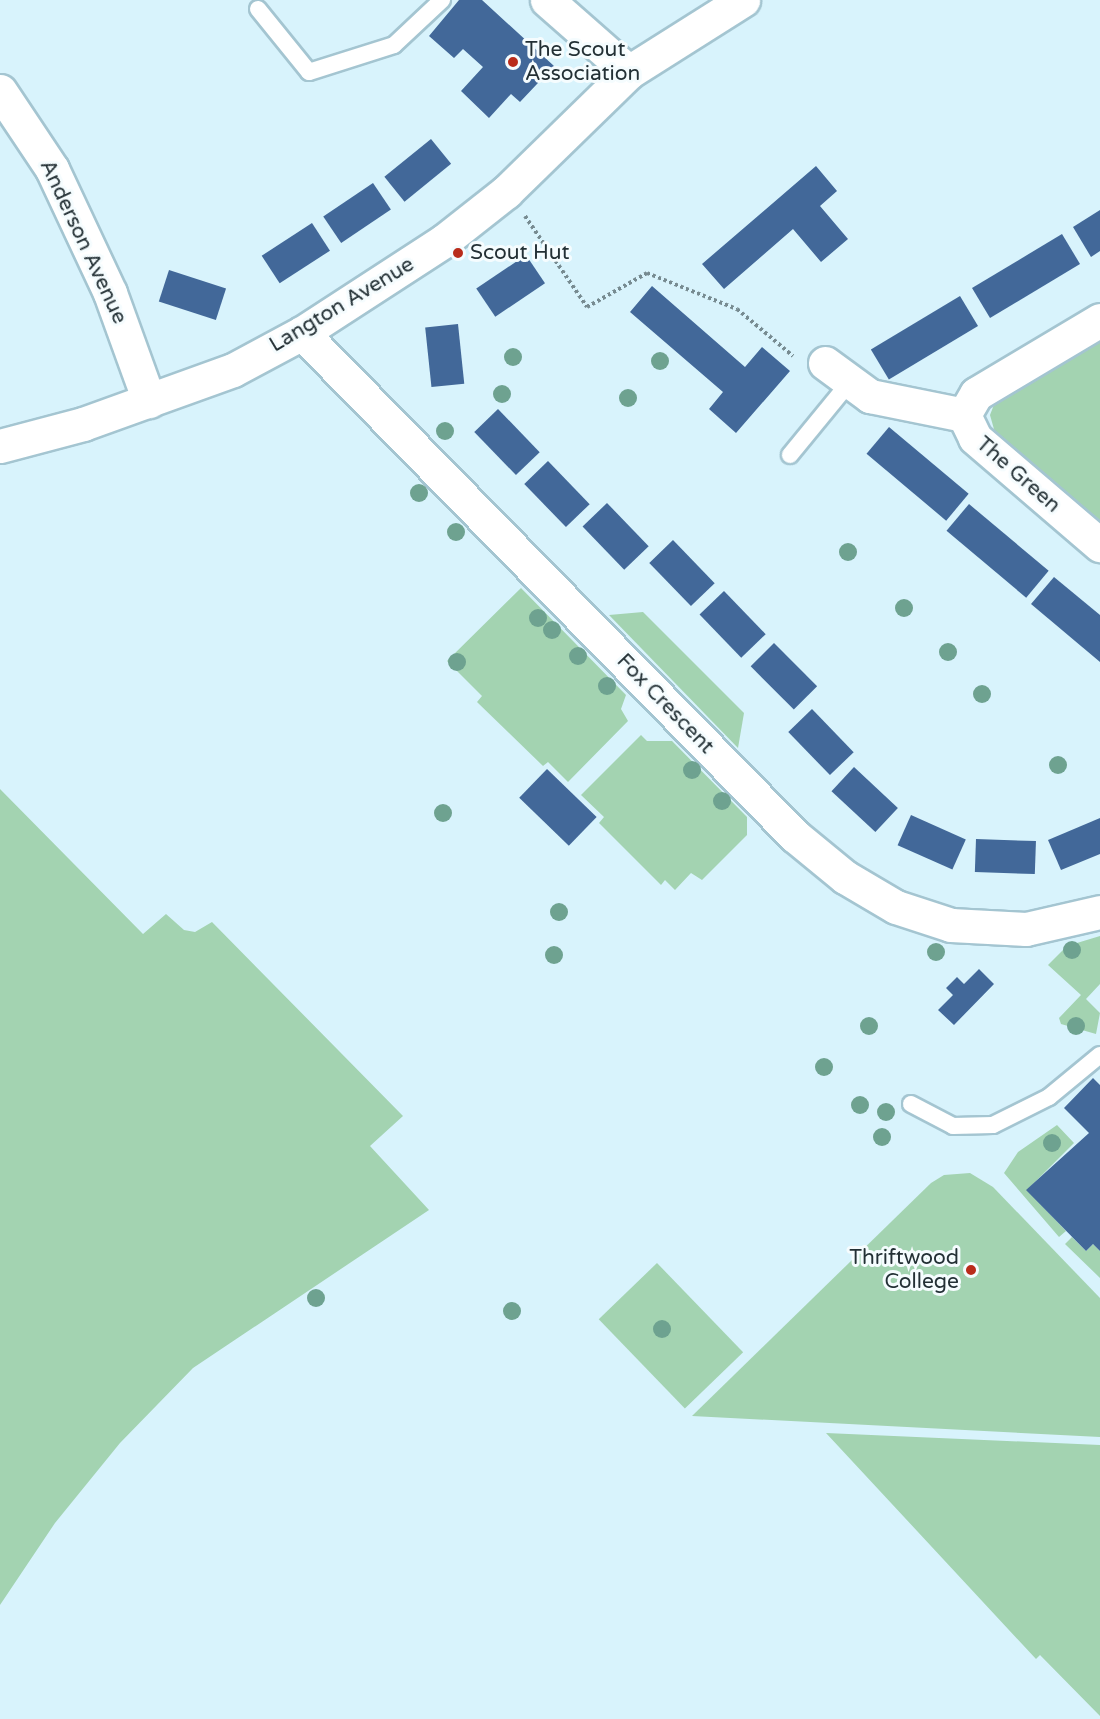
<!DOCTYPE html>
<style>
body{margin:0}
#map{position:relative;width:1100px;height:1719px;overflow:hidden;background:#d8f3fc;font-family:"Varela Round",sans-serif}
div>[style]{position:absolute}
.green>*{inset:0;background:#a3d3b1;transform-origin:0 0}
.building>*{inset:0;background:#426899;transform-origin:0 0}
.path>*{height:4px;margin-top:-2px;transform-origin:0;background:repeating-linear-gradient(90deg,#778b91 0 3px,transparent 0 6px)}
.roads{filter:drop-shadow(2px 0 #a4c5d1) drop-shadow(-2px 0 #a4c5d1) drop-shadow(0 2px #a4c5d1) drop-shadow(0 -2px #a4c5d1)}
.lane>*{height:16px;margin:-8px;padding:0 8px;transform-origin:8px;border-radius:8px;background:#fff}
.street>*{height:33px;margin:-16.5px;padding:0 16.5px;transform-origin:16.5px;border-radius:16.5px;background:#fff}
.trees>*{width:18px;height:18px;margin:-9px;border-radius:50%;background:#6ea290}
.dots>*{width:16px;height:16px;translate:-50% -50%;box-sizing:border-box;border:3px solid #f5fcfe;border-radius:50%}
span{translate:-50% -50%;white-space:nowrap;text-align:center;line-height:1.15;-webkit-text-stroke:6px #f5fcfe;paint-order:stroke}
.poi-label{font-size:21px;color:#233035}
.left{translate:0 -50%;text-align:left}
.right{translate:-100% -50%;text-align:right}
.street-label{font-size:21px;color:#233035}
</style>
<div id="map">
<div class="green">
<div style="clip-path:polygon(1100px 332px,1100px 531px,997px 440px,990px 415px,995px 402px)"></div>
<div style="clip-path:polygon(521px 588px,626px 695px,621px 709px,628px 721px,568px 782px,548px 762px,543px 766px,477px 702px,482px 696px,447px 661px)"></div>
<div style="clip-path:polygon(643px 612px,744px 713px,738px 748px,609px 615px)"></div>
<div style="clip-path:polygon(641px 735px,647px 741px,672px 741px,747px 817px,747px 835px,702px 880px,691px 873px,675px 890px,665px 880px,661px 885px,599px 823px,604px 817px,581px 795px)"></div>
<div style="clip-path:polygon(0 789px,143px 934px,166px 914px,184px 930px,195px 932px,212px 922px,403px 1116px,370px 1146px,429px 1210px,193px 1368px,120px 1443px,55px 1523px,0 1605px)"></div>
<div style="clip-path:polygon(1100px 936px,1100px 984px,1086px 999px,1100px 1013px,1096px 1034px,1061px 1024px,1059px 1018px,1081px 995px,1048px 965px,1067px 946px)"></div>
<div style="clip-path:polygon(1057px 1125px,1074px 1143px,1027px 1190px,1066px 1231px,1059px 1237px,1004px 1173px,1018px 1152px)"></div>
<div style="clip-path:polygon(970px 1173px,993px 1187px,1100px 1298px,1100px 1437px,692px 1416px,931px 1183px,944px 1175px)"></div>
<div style="clip-path:polygon(1072px 1237px,1086px 1251px,1093px 1244px,1100px 1251px,1100px 1278px,1065px 1244px)"></div>
<div style="left:657px;top:1263px;width:124px;height:81px;rotate:46deg"></div>
<div style="clip-path:polygon(826px 1433px,1100px 1445px,1100px 1716px,1040px 1655px,1036px 1659px)"></div>
</div>
<div class="building">
<div style="clip-path:polygon(459px 0,482px 0,554px 66px,520px 102px,511px 94px,489px 118px,461px 91px,483px 67px,463px 49px,454px 58px,429px 36px)"></div>
<div style="left:431px;top:139px;width:32px;height:60px;rotate:51deg"></div>
<div style="clip-path:polygon(816px 166px,837px 191px,820px 206px,848px 239px,821px 262px,793px 229px,724px 289px,702px 264px)"></div>
<div style="left:373px;top:183px;width:32px;height:60px;rotate:56deg"></div>
<div style="clip-path:polygon(1100px 210px,1100px 251px,1091px 257px,1073px 227px)"></div>
<div style="left:312px;top:223px;width:33px;height:60px;rotate:57deg"></div>
<div style="left:1062px;top:234px;width:35px;height:105px;rotate:59deg"></div>
<div style="left:526px;top:255px;width:34px;height:60px;rotate:56deg"></div>
<div style="left:169px;top:270px;width:60px;height:33px;rotate:18deg"></div>
<div style="clip-path:polygon(652px 286px,745px 367px,762px 347px,790px 371px,736px 433px,709px 409px,723px 392px,630px 312px)"></div>
<div style="left:960px;top:296px;width:35px;height:104px;rotate:59deg"></div>
<div style="left:458px;top:324px;width:60px;height:33px;rotate:84deg"></div>
<div style="left:498px;top:409px;width:60px;height:33px;rotate:46deg"></div>
<div style="left:889px;top:427px;width:104px;height:35px;rotate:40deg"></div>
<div style="left:548px;top:461px;width:60px;height:33px;rotate:46deg"></div>
<div style="left:607px;top:503px;width:60px;height:34px;rotate:46deg"></div>
<div style="left:969px;top:504px;width:104px;height:35px;rotate:40deg"></div>
<div style="left:673px;top:540px;width:60px;height:33px;rotate:46deg"></div>
<div style="clip-path:polygon(1054px 577px,1100px 615px,1100px 662px,1031px 604px)"></div>
<div style="left:724px;top:591px;width:60px;height:34px;rotate:46deg"></div>
<div style="left:774px;top:643px;width:61px;height:33px;rotate:45deg"></div>
<div style="left:812px;top:709px;width:60px;height:33px;rotate:46deg"></div>
<div style="left:854px;top:767px;width:60px;height:33px;rotate:43deg"></div>
<div style="left:547px;top:769px;width:69px;height:40px;rotate:44deg"></div>
<div style="left:911px;top:815px;width:60px;height:33px;rotate:24deg"></div>
<div style="clip-path:polygon(1100px 818px,1100px 854px,1061px 870px,1048px 840px)"></div>
<div style="left:976px;top:839px;width:60px;height:33px;rotate:2deg"></div>
<div style="clip-path:polygon(979px 969px,994px 984px,954px 1025px,938px 1010px,953px 995px,946px 988px,957px 977px,964px 984px)"></div>
<div style="clip-path:polygon(1093px 1078px,1100px 1085px,1100px 1251px,1093px 1244px,1086px 1251px,1026px 1190px,1089px 1133px,1064px 1108px)"></div>
</div>
<div class="path">
<div style="left:525px;top:216px;width:110px;rotate:55.7deg"></div>
<div style="left:587px;top:307px;width:69px;rotate:-29.5deg"></div>
<div style="left:647px;top:273px;width:97px;rotate:21.8deg"></div>
<div style="left:737px;top:309px;width:73px;rotate:40deg"></div>
</div>
<div class="roads">
<div class="lane">
<div style="left:258px;top:9px;width:81px;rotate:51deg"></div>
<div style="left:309px;top:72px;width:89px;rotate:-17.6deg"></div>
<div style="left:394px;top:45px;width:66px;rotate:-43.2deg"></div>
<div style="left:790px;top:455px;width:93px;rotate:-50.7deg"></div>
<div style="left:911px;top:1104px;width:47px;rotate:27.6deg"></div>
<div style="left:953px;top:1126px;width:40px;rotate:-1.4deg"></div>
<div style="left:993px;top:1125px;width:63px;rotate:-26.6deg"></div>
<div style="left:1049px;top:1097px;width:66px;rotate:-39.5deg"></div>
</div>
<div class="street">
<div style="left:547px;top:0;width:109px;rotate:41.3deg"></div>
<div style="left:0;top:91px;width:94px;rotate:56.3deg"></div>
<div style="left:52px;top:169px;width:137px;rotate:64.9deg"></div>
<div style="left:110px;top:293px;width:115px;rotate:70.1deg"></div>
<div style="left:1100px;top:320px;width:144px;rotate:149.2deg"></div>
<div style="left:976px;top:394px;width:24px;rotate:120deg"></div>
<div style="left:964px;top:415px;width:25px;rotate:64deg"></div>
<div style="left:975px;top:438px;width:165px;rotate:40.6deg"></div>
<div style="left:302px;top:333px;width:704px;rotate:45.58deg"></div>
<div style="left:795px;top:836px;width:65px;rotate:39.4deg"></div>
<div style="left:845px;top:877px;width:59px;rotate:30.5deg"></div>
<div style="left:896px;top:907px;width:58px;rotate:18.1deg"></div>
<div style="left:951px;top:925px;width:75px;rotate:3.1deg"></div>
<div style="left:1026px;top:929px;width:76px;rotate:-12.9deg"></div>
<div style="left:825px;top:363px;width:56px;rotate:36.3deg"></div>
<div style="left:870px;top:396px;width:96px;rotate:11.4deg"></div>
<div style="left:0;top:446px;width:86px;rotate:-14.8deg"></div>
<div style="left:83px;top:424px;width:159px;rotate:-19.8deg"></div>
<div style="left:233px;top:370px;width:78px;rotate:-28.2deg"></div>
<div style="left:302px;top:333px;width:171px;rotate:-33deg"></div>
<div style="left:445px;top:240px;width:78px;rotate:-38.2deg"></div>
<div style="left:506px;top:192px;width:172px;rotate:-44.3deg"></div>
<div style="left:629px;top:72px;width:135px;rotate:-32.3deg"></div>
</div>
</div>
<div class="trees">
<div style="left:513px;top:357px"></div>
<div style="left:660px;top:361px"></div>
<div style="left:502px;top:394px"></div>
<div style="left:628px;top:398px"></div>
<div style="left:445px;top:431px"></div>
<div style="left:419px;top:493px"></div>
<div style="left:456px;top:532px"></div>
<div style="left:848px;top:552px"></div>
<div style="left:904px;top:608px"></div>
<div style="left:538px;top:618px"></div>
<div style="left:552px;top:630px"></div>
<div style="left:948px;top:652px"></div>
<div style="left:578px;top:656px"></div>
<div style="left:457px;top:662px"></div>
<div style="left:607px;top:686px"></div>
<div style="left:982px;top:694px"></div>
<div style="left:1058px;top:765px"></div>
<div style="left:692px;top:770px"></div>
<div style="left:722px;top:801px"></div>
<div style="left:443px;top:813px"></div>
<div style="left:559px;top:912px"></div>
<div style="left:1072px;top:950px"></div>
<div style="left:936px;top:952px"></div>
<div style="left:554px;top:955px"></div>
<div style="left:869px;top:1026px"></div>
<div style="left:1076px;top:1026px"></div>
<div style="left:824px;top:1067px"></div>
<div style="left:860px;top:1105px"></div>
<div style="left:886px;top:1112px"></div>
<div style="left:882px;top:1137px"></div>
<div style="left:1052px;top:1143px"></div>
<div style="left:316px;top:1298px"></div>
<div style="left:512px;top:1311px"></div>
<div style="left:662px;top:1329px"></div>
</div>
<div class="dots">
<div style="left:513px;top:62px;background:#b92c1b"></div>
<div style="left:458px;top:253px;background:#b92c1b"></div>
<div style="left:971px;top:1270px;background:#b92c1b"></div>
</div>
<div class="poi-label">
<span class="left" style="left:525px;top:62px">The Scout<br>Association</span>
<span class="left" style="left:470px;top:253px">Scout Hut</span>
<span class="right" style="left:959px;top:1270px">Thriftwood<br>College</span>
</div>
<div class="street-label">
<span style="left:83px;top:242px;rotate:65deg">Anderson Avenue</span>
<span style="left:342px;top:305px;rotate:-31deg">Langton Avenue</span>
<span style="left:1018px;top:475px;rotate:41deg">The Green</span>
<span style="left:665px;top:704px;rotate:46deg">Fox Crescent</span>
</div>
</div>
